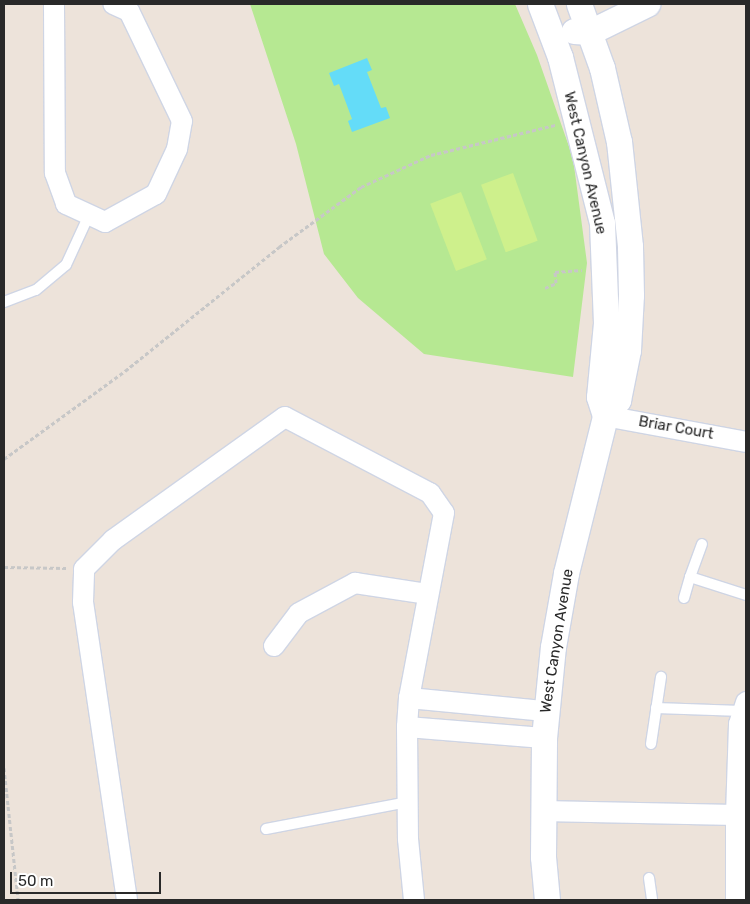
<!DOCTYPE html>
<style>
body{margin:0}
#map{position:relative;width:750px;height:904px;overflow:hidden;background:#ede3da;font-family:Rubik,sans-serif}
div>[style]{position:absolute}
.green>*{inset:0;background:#b6e892}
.pitch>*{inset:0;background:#cef08c;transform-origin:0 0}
.water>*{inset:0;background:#64dcf8}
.path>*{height:3px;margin-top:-1.5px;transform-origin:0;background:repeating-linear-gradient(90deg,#c7c7c7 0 4px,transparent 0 6.5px)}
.roads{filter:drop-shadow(1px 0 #cfd5e4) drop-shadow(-1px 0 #cfd5e4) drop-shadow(0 1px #cfd5e4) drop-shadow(0 -1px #cfd5e4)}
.service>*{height:10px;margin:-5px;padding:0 5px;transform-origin:5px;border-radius:5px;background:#fff}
.minor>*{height:20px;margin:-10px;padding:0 10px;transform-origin:10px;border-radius:10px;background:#fff}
.tertiary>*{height:25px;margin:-12.5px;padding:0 12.5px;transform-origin:12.5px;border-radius:12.5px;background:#fff}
span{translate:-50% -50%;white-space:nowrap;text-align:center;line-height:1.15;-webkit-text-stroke:4px #fff;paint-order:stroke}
.street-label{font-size:15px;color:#292929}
.frame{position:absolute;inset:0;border:5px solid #292929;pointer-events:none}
.scale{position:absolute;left:10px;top:872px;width:151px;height:22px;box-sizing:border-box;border:2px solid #292929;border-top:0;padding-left:6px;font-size:15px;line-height:18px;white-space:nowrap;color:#292929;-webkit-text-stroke:4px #fff;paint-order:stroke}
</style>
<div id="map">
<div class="green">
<div style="clip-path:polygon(250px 4px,515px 4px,537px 55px,573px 158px,587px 263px,573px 377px,424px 354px,358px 298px,324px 254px,296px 144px)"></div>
</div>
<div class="pitch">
<div style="left:513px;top:173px;width:72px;height:34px;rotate:70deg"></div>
<div style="left:461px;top:192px;width:72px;height:33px;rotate:69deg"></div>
</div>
<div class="water">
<div style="clip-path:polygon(367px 58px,372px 70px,367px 72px,381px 108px,386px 107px,390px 118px,352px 132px,348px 121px,352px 119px,339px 84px,334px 86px,329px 73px)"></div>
</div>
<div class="path">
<div style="left:545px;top:288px;width:12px;rotate:-24deg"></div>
<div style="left:556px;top:283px;width:11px;rotate:-95deg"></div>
<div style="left:555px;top:272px;width:27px;rotate:-4deg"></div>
<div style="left:4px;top:459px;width:150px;rotate:-36deg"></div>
<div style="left:125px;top:371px;width:198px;rotate:-38.8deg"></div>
<div style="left:279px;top:247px;width:102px;rotate:-36.2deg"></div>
<div style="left:361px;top:187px;width:77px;rotate:-24.6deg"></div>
<div style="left:431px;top:155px;width:128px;rotate:-13.6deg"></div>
<div style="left:4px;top:567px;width:62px;rotate:0.9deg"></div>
<div style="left:4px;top:768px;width:133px;rotate:83.9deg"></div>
</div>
<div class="roads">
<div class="service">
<div style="left:4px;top:302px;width:34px;rotate:-21deg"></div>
<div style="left:36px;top:290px;width:39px;rotate:-40deg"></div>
<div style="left:66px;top:265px;width:55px;rotate:-65.3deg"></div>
<div style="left:690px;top:577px;width:35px;rotate:-70deg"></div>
<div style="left:684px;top:598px;width:22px;rotate:-74deg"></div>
<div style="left:690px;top:577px;width:59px;rotate:17.8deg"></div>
<div style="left:656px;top:708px;width:86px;rotate:2deg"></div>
<div style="left:651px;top:744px;width:68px;rotate:-81.5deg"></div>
<div style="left:266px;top:829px;width:145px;rotate:-10.8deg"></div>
<div style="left:649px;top:878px;width:22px;rotate:82deg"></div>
</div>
<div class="minor">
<div style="left:54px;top:4px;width:169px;rotate:89.7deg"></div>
<div style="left:55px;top:173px;width:33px;rotate:70deg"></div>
<div style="left:66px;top:204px;width:43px;rotate:24.8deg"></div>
<div style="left:105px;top:222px;width:58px;rotate:-28.8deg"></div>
<div style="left:156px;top:194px;width:50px;rotate:-65deg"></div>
<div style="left:177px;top:149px;width:28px;rotate:-80deg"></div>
<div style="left:182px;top:121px;width:122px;rotate:-115.7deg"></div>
<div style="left:129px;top:11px;width:17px;rotate:-156deg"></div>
<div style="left:605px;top:416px;width:143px;rotate:10.4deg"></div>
<div style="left:274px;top:646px;width:41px;rotate:-52.9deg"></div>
<div style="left:299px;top:613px;width:64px;rotate:-28.2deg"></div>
<div style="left:355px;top:583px;width:74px;rotate:8.6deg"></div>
<div style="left:409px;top:698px;width:137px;rotate:5.5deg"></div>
<div style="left:407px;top:727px;width:137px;rotate:4.6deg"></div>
<div style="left:542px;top:811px;width:194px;rotate:1.2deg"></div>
<div style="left:736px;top:815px;width:91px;rotate:-88.1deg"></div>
<div style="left:739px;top:724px;width:23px;rotate:-72deg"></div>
<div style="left:736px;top:815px;width:85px;rotate:90deg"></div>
<div style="left:127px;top:900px;width:301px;rotate:-98.4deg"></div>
<div style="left:83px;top:602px;width:33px;rotate:-88deg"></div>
<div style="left:84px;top:569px;width:41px;rotate:-45deg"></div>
<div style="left:113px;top:540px;width:211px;rotate:-35.6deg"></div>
<div style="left:285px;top:417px;width:164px;rotate:27.7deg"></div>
<div style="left:430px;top:493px;width:24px;rotate:55deg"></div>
<div style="left:444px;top:513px;width:188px;rotate:100.7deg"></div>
<div style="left:409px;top:698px;width:29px;rotate:94deg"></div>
<div style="left:407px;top:727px;width:112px;rotate:89.5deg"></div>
<div style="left:408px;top:839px;width:61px;rotate:84.4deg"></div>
</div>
<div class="tertiary">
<div style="left:540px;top:4px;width:57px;rotate:69.3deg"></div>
<div style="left:560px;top:57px;width:171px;rotate:75.8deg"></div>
<div style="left:602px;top:223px;width:100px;rotate:87.7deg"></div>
<div style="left:606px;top:323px;width:74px;rotate:95.4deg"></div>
<div style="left:599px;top:397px;width:20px;rotate:72deg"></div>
<div style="left:574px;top:31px;width:16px;rotate:4deg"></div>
<div style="left:590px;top:32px;width:64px;rotate:-26.2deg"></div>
<div style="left:547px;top:900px;width:43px;rotate:-95.3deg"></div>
<div style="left:543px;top:857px;width:119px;rotate:-89.5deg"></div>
<div style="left:544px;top:738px;width:91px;rotate:-84.4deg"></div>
<div style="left:553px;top:647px;width:75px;rotate:-80deg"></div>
<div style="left:566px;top:573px;width:162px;rotate:-76deg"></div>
<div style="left:605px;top:416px;width:21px;rotate:-51deg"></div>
<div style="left:618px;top:400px;width:51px;rotate:-78.7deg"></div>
<div style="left:628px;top:350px;width:55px;rotate:-86.9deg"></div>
<div style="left:631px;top:295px;width:49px;rotate:-91.2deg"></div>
<div style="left:630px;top:246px;width:105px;rotate:-96deg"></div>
<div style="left:619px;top:142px;width:76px;rotate:-102.9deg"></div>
<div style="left:602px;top:68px;width:68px;rotate:-109.8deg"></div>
</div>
</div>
<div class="street-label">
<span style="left:585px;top:163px;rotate:77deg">West Canyon Avenue</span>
<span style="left:676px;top:428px;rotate:10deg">Briar Court</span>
<span style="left:557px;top:641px;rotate:-81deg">West Canyon Avenue</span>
</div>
<div class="frame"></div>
<div class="scale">50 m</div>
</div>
